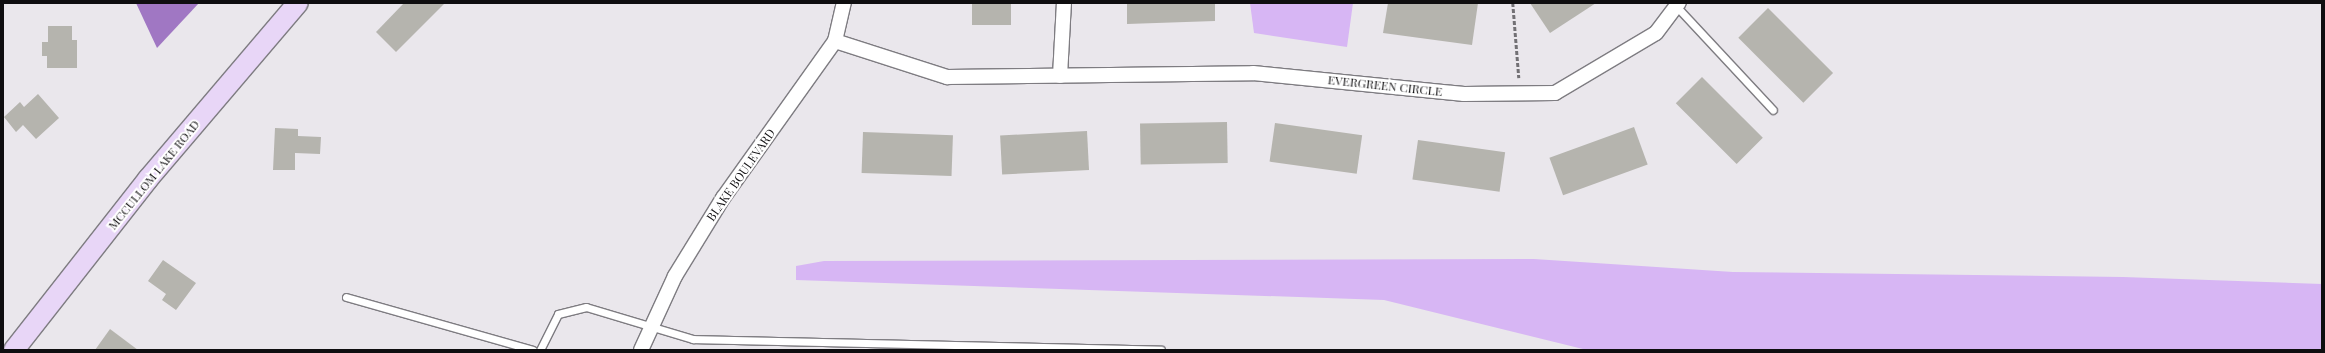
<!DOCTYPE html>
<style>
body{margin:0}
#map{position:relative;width:2325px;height:353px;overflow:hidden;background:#eae7ec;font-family:"Playfair Display",serif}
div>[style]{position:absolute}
.green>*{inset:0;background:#d7b6f4}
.water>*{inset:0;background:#a077c3}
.building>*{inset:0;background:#b5b4ae;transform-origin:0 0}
.path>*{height:2.5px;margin-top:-1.25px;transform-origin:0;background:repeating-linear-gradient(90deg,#727074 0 4px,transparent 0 6px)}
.roads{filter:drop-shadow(1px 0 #7e7c81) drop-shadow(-1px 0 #7e7c81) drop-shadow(0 1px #7e7c81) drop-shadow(0 -1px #7e7c81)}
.lane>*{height:7px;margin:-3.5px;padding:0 3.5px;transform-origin:3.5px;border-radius:3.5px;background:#fff}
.street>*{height:14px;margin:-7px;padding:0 7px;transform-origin:7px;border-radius:7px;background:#fff}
.secondary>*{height:20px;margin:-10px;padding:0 10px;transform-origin:10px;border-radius:10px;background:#e8d6f7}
span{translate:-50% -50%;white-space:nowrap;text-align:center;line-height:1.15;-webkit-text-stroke:4px #fff;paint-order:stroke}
.street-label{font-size:12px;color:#0f0e10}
.frame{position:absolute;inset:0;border:4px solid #0f0e10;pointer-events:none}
</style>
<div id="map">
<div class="green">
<div style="clip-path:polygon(1250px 3px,1353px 3px,1347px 47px,1254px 33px)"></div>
<div style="clip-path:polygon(1534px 259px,1733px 272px,2123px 277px,2322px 284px,2322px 350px,1587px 350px,1384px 300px,796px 280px,796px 266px,824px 261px)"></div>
</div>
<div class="water">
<div style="clip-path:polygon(136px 3px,199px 3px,157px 48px)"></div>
</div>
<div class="building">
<div style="clip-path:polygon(404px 3px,445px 3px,396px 52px,376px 32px)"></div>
<div style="left:972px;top:3px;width:39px;height:22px"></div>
<div style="clip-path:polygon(1127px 3px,1215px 3px,1215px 21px,1127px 24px)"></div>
<div style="clip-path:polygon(1388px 3px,1478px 3px,1472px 45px,1383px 33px)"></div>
<div style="clip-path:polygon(1530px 3px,1596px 3px,1550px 33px)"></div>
<div style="left:1768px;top:8px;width:92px;height:42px;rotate:45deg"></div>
<div style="clip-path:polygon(48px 26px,72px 26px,72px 40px,77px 40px,77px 68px,47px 68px,47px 56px,42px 56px,42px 42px,48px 42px)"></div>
<div style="left:1702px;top:77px;width:86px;height:37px;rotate:45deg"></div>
<div style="clip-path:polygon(38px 94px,59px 118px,36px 139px,23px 125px,16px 132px,4px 117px,20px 102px,24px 107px)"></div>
<div style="left:1227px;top:122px;width:41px;height:87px;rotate:89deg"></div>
<div style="left:1275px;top:123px;width:88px;height:39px;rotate:8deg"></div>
<div style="left:1634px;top:127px;width:40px;height:90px;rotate:70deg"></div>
<div style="clip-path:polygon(275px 128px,298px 129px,298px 136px,321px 137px,320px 154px,295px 153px,295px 170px,273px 170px)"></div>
<div style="left:1087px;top:131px;width:39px;height:87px;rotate:87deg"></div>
<div style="left:863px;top:132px;width:90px;height:41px;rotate:2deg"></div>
<div style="left:1418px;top:140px;width:88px;height:40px;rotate:8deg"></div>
<div style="clip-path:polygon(163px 260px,196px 283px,176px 310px,162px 300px,166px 294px,148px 281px)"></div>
<div style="clip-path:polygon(110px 329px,138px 350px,95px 350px)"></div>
</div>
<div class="path">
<div style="left:1513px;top:3px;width:75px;rotate:85.4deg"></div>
</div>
<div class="roads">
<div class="lane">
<div style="left:1676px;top:6px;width:142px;rotate:47deg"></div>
<div style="left:346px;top:297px;width:194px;rotate:15.8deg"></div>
<div style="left:540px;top:350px;width:40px;rotate:-63.4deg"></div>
<div style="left:558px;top:314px;width:29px;rotate:-14deg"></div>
<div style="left:586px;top:307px;width:112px;rotate:16.7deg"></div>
<div style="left:693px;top:339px;width:468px;rotate:1.3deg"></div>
</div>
<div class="street">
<div style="left:835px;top:41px;width:118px;rotate:17.8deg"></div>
<div style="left:947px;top:77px;width:306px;rotate:-0.7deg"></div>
<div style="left:1253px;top:73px;width:212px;rotate:5.7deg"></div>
<div style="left:1464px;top:94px;width:91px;rotate:-0.6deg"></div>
<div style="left:1555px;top:93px;width:117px;rotate:-30.7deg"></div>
<div style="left:1656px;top:33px;width:38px;rotate:-53deg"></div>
<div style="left:1060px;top:76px;width:73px;rotate:-86.9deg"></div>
<div style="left:641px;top:350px;width:81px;rotate:-65.3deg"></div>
<div style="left:675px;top:276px;width:92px;rotate:-58.4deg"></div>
<div style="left:723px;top:198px;width:193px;rotate:-54.5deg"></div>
<div style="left:835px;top:41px;width:39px;rotate:-77deg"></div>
</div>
<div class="secondary">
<div style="left:14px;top:350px;width:217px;rotate:-51.9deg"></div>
<div style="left:148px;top:179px;width:231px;rotate:-49.6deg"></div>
</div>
</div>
<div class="street-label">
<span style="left:1385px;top:86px;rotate:6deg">EVERGREEN CIRCLE</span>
<span style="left:154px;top:175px;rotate:-51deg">MCCULLOM LAKE ROAD</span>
<span style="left:741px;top:175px;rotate:-55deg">BLAKE BOULEVARD</span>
</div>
<div class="frame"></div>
</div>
